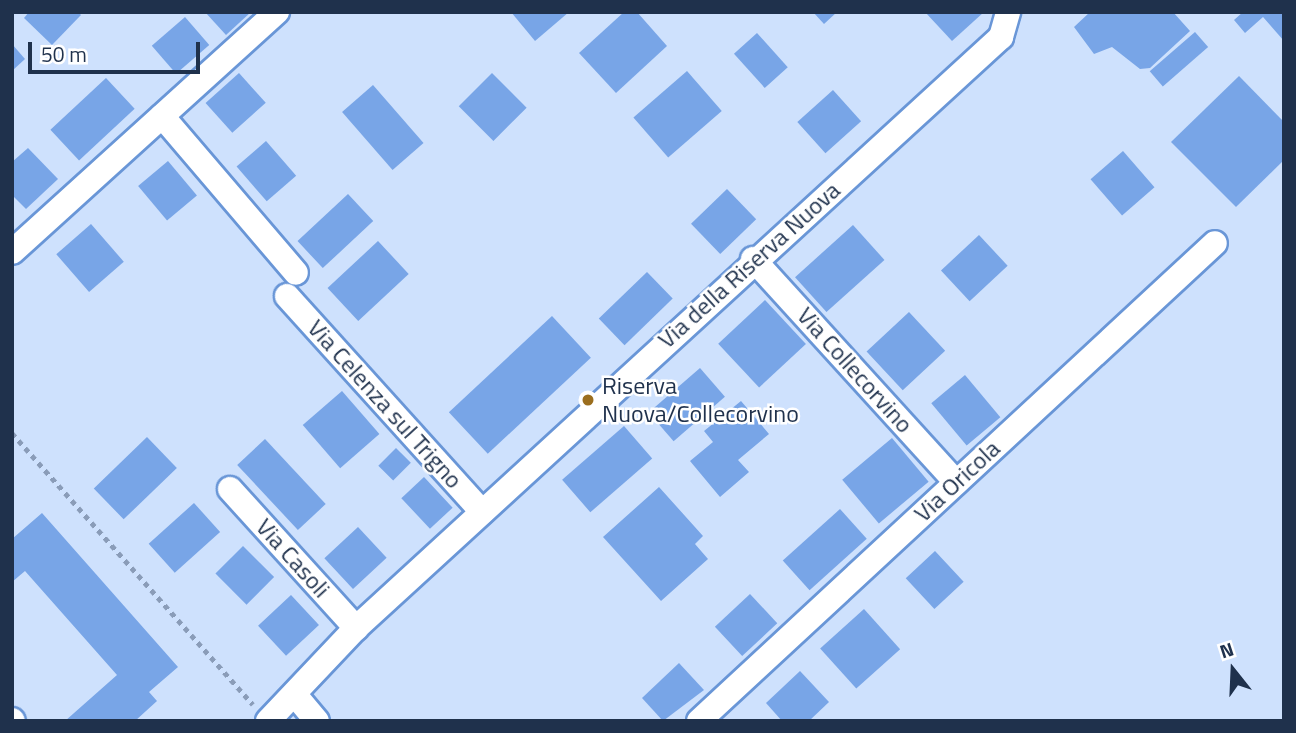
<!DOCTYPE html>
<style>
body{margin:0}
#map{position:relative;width:1296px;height:733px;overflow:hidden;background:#cee1fd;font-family:"Titillium Web",sans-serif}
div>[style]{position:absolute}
.building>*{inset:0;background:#78a5e7;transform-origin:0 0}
.path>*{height:4.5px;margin-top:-2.25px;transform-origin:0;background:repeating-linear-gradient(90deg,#8a9cb8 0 5px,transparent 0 10px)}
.roads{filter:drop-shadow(2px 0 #6996d7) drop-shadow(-2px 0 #6996d7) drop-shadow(0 2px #6996d7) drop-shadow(0 -2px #6996d7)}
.street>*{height:24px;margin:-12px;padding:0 12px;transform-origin:12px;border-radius:12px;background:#fff}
.dots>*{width:19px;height:19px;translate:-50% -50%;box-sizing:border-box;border:4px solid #fff;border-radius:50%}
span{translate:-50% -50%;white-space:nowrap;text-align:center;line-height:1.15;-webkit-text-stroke:5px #fff;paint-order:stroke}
.street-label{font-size:24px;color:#1f314c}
.poi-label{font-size:24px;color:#1f314c}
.left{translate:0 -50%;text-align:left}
.frame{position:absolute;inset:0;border:14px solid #1f314c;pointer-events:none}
.north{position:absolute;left:1198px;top:635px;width:70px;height:70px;-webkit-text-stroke:5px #fff;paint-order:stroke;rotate:342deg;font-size:19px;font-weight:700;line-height:28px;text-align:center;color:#1f314c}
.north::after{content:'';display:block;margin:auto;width:24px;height:32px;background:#1f314c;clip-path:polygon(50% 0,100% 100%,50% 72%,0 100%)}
.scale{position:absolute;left:28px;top:42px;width:172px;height:32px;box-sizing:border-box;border:4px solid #1f314c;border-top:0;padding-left:9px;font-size:21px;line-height:24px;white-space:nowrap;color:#1f314c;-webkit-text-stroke:5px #fff;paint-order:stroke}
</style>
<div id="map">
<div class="building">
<div style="clip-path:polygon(29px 12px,78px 12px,81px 15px,52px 45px,24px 18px)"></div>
<div style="clip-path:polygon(205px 12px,251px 12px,226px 35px)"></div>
<div style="clip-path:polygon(511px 12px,569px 12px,535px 41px)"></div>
<div style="clip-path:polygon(624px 12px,637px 12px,667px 46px,616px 93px,579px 53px)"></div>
<div style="clip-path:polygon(813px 12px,837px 12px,824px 24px)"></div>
<div style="clip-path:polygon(925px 12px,984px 12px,952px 41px)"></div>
<div style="clip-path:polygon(1090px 12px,1173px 12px,1190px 31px,1150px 68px,1140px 69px,1112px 47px,1094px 54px,1074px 27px)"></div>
<div style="clip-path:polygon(1243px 12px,1284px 12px,1284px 41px,1263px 17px,1245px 33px,1234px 20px)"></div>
<div style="left:185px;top:17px;width:37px;height:44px;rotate:49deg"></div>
<div style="left:1195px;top:32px;width:20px;height:60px;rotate:49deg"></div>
<div style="left:757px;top:33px;width:46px;height:31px;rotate:48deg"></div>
<div style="clip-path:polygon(12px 44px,25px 59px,12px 71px)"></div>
<div style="left:687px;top:71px;width:53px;height:71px;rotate:49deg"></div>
<div style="left:239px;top:73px;width:40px;height:45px;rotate:48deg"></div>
<div style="left:492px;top:73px;width:49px;height:47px;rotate:45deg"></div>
<div style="clip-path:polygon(1239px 76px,1284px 122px,1284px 160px,1236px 207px,1171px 142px)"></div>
<div style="left:106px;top:78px;width:42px;height:76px;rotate:47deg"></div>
<div style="left:373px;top:85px;width:77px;height:41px;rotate:49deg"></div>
<div style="left:833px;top:90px;width:42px;height:48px;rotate:48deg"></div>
<div style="left:266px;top:141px;width:46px;height:39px;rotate:49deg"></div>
<div style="clip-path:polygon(28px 148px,58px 179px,26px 209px,12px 195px,12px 162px)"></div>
<div style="left:1123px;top:151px;width:48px;height:43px;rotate:49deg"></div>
<div style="left:168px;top:161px;width:45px;height:39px;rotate:50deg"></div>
<div style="left:727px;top:189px;width:42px;height:50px;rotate:46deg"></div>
<div style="left:348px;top:194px;width:37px;height:69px;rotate:47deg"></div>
<div style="left:91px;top:224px;width:50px;height:46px;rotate:49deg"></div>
<div style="left:853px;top:225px;width:47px;height:78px;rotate:48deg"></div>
<div style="left:979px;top:235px;width:42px;height:52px;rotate:47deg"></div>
<div style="left:378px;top:241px;width:45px;height:69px;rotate:47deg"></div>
<div style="left:647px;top:272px;width:37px;height:67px;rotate:46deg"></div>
<div style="left:765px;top:300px;width:60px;height:64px;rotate:47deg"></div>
<div style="left:909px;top:312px;width:53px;height:58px;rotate:47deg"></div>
<div style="left:552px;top:316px;width:57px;height:141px;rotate:47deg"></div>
<div style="left:700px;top:368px;width:38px;height:68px;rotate:49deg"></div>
<div style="left:965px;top:375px;width:55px;height:44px;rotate:50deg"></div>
<div style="left:342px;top:391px;width:57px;height:52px;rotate:49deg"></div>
<div style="clip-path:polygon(741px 401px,769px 434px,738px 460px,749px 472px,720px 497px,690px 461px,713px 442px,704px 431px)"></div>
<div style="left:624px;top:426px;width:43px;height:82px;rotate:49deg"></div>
<div style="left:147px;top:437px;width:43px;height:74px;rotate:46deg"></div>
<div style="left:892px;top:438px;width:57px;height:65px;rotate:50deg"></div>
<div style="left:265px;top:439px;width:89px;height:38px;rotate:47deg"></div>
<div style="left:396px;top:448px;width:21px;height:25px;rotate:45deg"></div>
<div style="left:424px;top:477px;width:42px;height:31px;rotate:47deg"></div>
<div style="clip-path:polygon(659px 487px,703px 536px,695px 544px,708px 559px,661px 601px,603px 537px)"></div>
<div style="left:194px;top:503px;width:39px;height:61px;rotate:48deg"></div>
<div style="left:840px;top:509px;width:40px;height:77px;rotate:48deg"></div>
<div style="clip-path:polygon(42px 513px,178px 667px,149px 692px,157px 701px,135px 721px,65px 721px,117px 675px,25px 571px,12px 582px,12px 539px)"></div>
<div style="left:358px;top:527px;width:42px;height:46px;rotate:47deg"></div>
<div style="left:243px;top:546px;width:44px;height:39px;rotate:45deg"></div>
<div style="left:935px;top:551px;width:42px;height:40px;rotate:47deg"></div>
<div style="left:750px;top:594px;width:40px;height:48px;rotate:47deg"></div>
<div style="left:291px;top:595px;width:41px;height:45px;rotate:47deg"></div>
<div style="left:864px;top:609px;width:54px;height:59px;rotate:48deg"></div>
<div style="clip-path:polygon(679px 663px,704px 690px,663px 721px,642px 698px)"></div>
<div style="clip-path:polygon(800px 671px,829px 702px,809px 721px,782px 721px,766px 703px)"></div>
</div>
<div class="path">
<div style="left:12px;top:433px;width:363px;rotate:48.4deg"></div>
</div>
<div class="roads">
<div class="street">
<div style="left:162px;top:116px;width:206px;rotate:49.5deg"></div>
<div style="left:12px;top:252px;width:358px;rotate:-42.2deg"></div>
<div style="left:753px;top:259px;width:302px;rotate:47.7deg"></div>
<div style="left:287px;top:296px;width:291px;rotate:47.9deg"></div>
<div style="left:230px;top:489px;width:188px;rotate:47.8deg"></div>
<div style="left:295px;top:695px;width:34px;rotate:50deg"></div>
<div style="left:12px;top:720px;width:1px;rotate:45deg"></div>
<div style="left:268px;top:721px;width:128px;rotate:-46.6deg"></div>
<div style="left:356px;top:628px;width:875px;rotate:-42.5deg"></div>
<div style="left:1001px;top:37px;width:26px;rotate:-74deg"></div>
<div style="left:699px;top:721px;width:703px;rotate:-42.81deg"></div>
</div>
</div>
<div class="dots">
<div style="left:588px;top:400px;background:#9b6e1e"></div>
</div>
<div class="street-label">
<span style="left:749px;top:265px;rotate:-42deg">Via della Riserva Nuova</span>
<span style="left:855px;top:370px;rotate:48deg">Via Collecorvino</span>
<span style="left:385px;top:404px;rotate:48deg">Via Celenza sul Trigno</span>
<span style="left:957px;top:481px;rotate:-43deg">Via Oricola</span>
<span style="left:293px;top:558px;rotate:48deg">Via Casoli</span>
</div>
<div class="poi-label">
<span class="left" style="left:602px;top:400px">Riserva<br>Nuova/Collecorvino</span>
</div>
<div class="frame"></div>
<div class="north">N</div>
<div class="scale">50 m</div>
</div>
